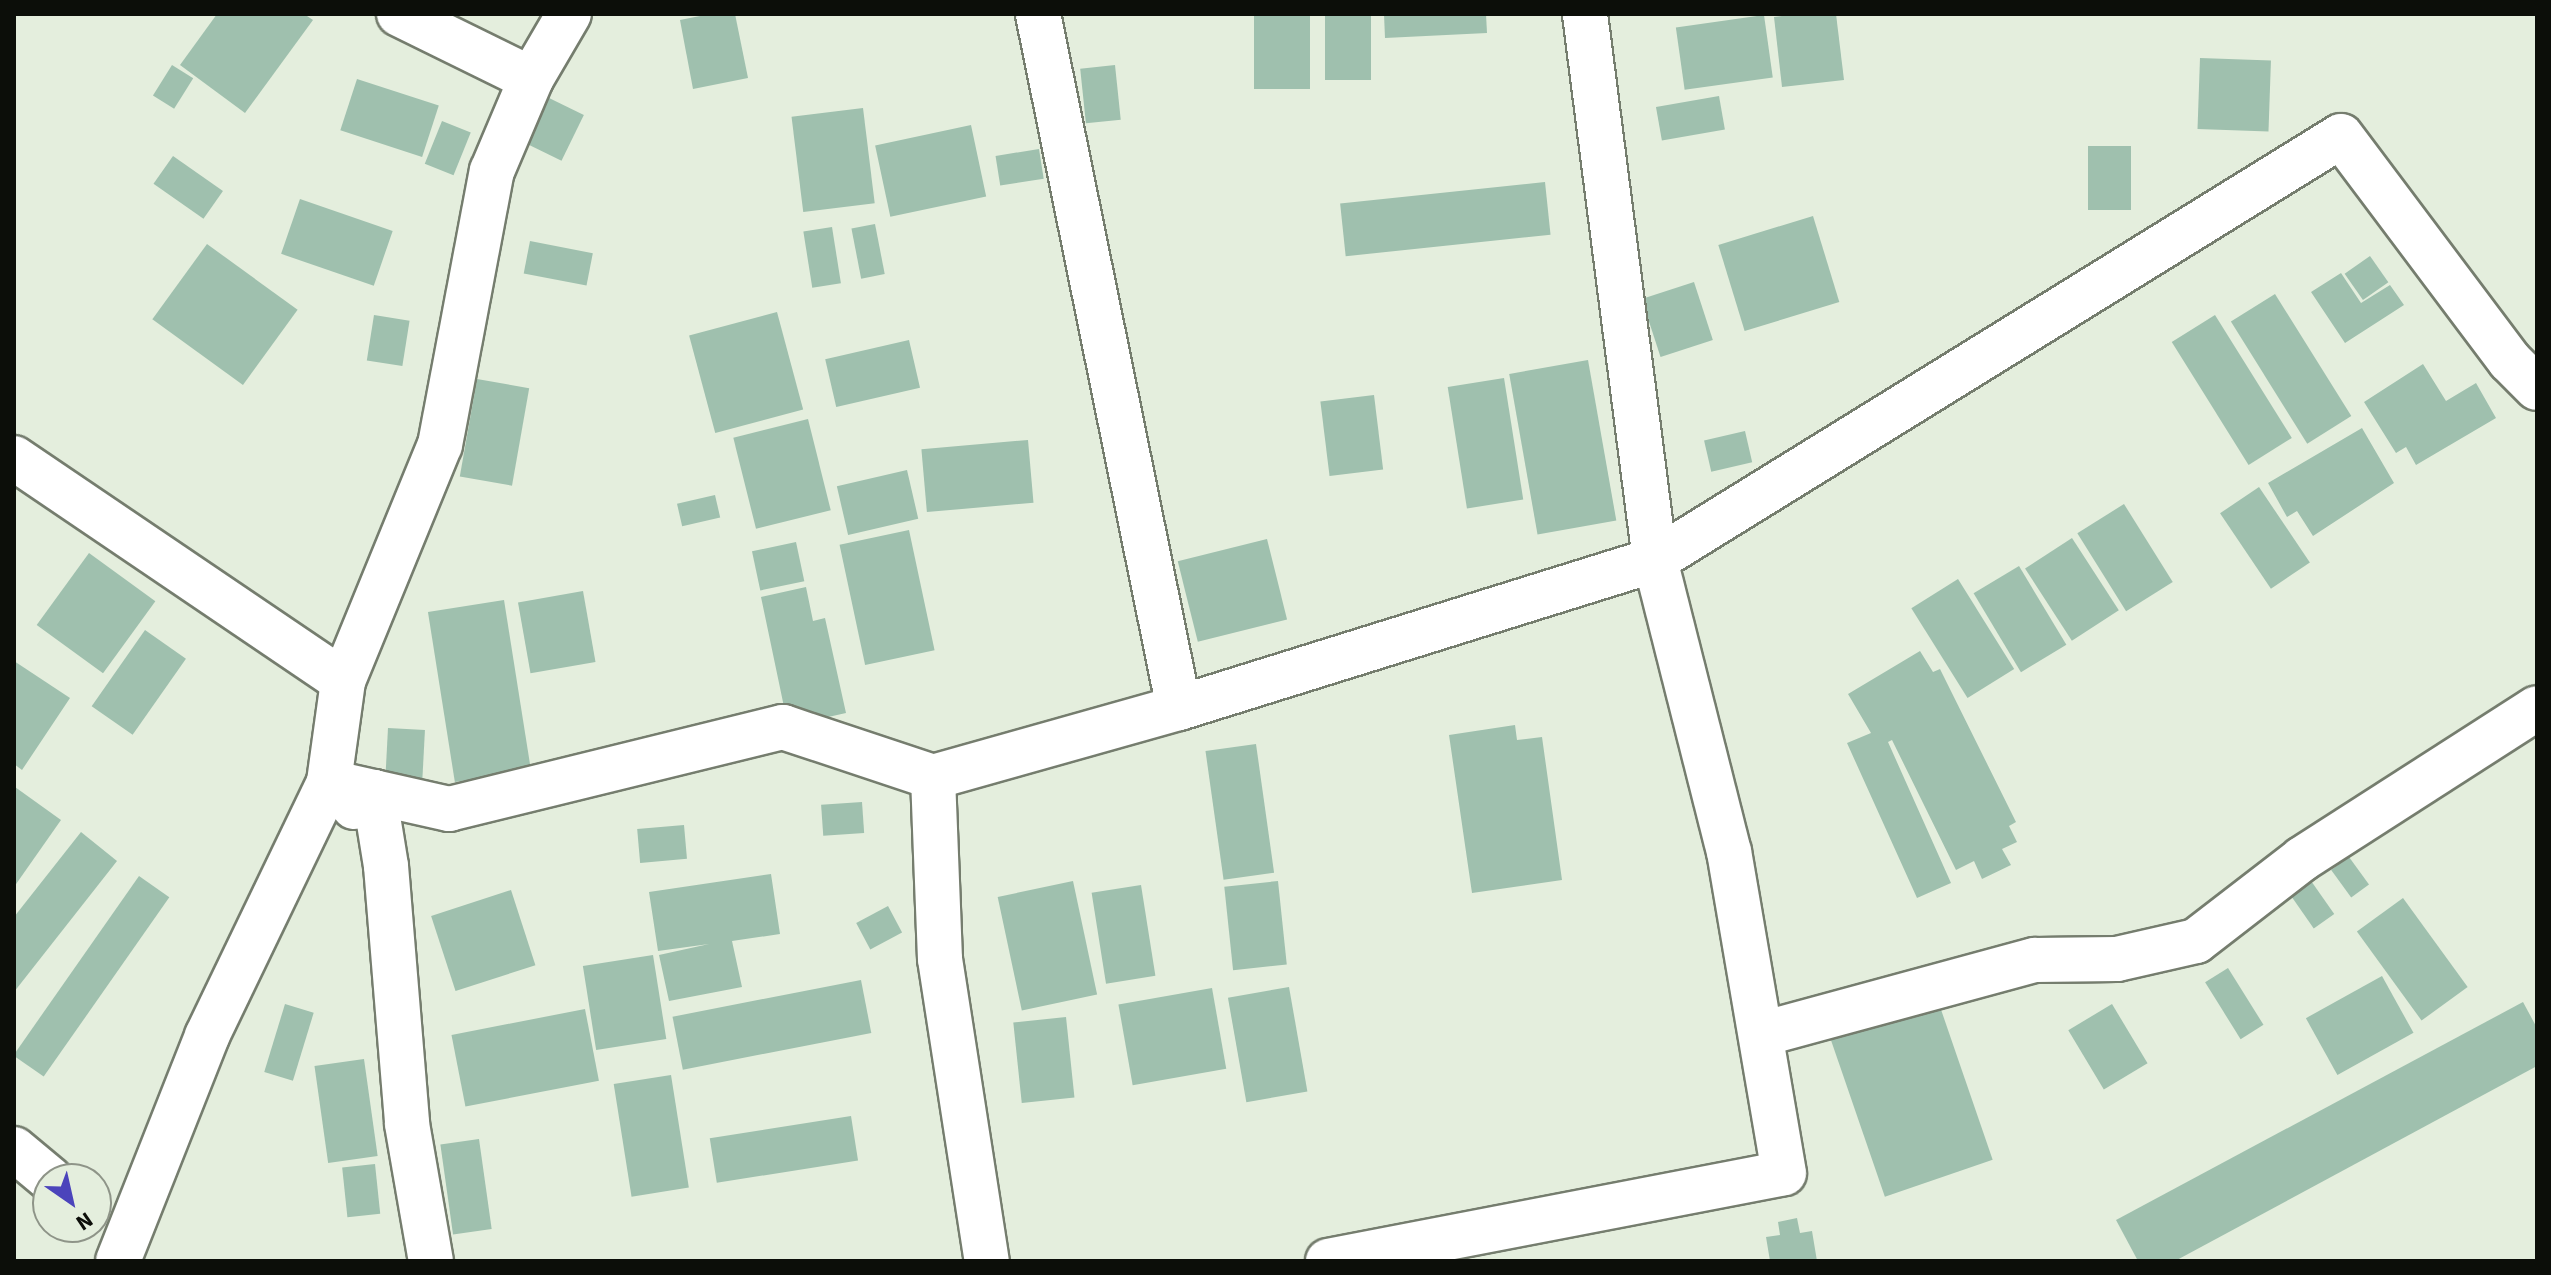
<!DOCTYPE html>
<style>
body{margin:0}
#map{position:relative;width:2551px;height:1275px;overflow:hidden;background:#e4eedd;font-family:"Source Sans 3",sans-serif}
div>[style]{position:absolute}
.building>*{inset:0;background:#9fc0ae;transform-origin:0 0}
.roads{filter:drop-shadow(2px 0 #757d6e) drop-shadow(-2px 0 #757d6e) drop-shadow(0 2px #757d6e) drop-shadow(0 -2px #757d6e)}
.street>*{height:44px;margin:-22px;padding:0 22px;transform-origin:22px;border-radius:22px;background:#fff}
span{translate:-50% -50%;white-space:nowrap;text-align:center;line-height:1.15;-webkit-text-stroke:8px #e4eedd;paint-order:stroke}
.frame{position:absolute;inset:0;border:16px solid #0c0e09;pointer-events:none}
.north{position:absolute;left:32px;top:1163px;width:80px;height:80px;box-sizing:border-box;background:#e4eedd;border:2px solid #8e9488;border-radius:50%;rotate:146deg;font-size:22px;font-weight:700;line-height:32px;text-align:center;color:#0c0e09}
.north::after{content:'';display:block;margin:auto;width:28px;height:36px;background:#4b44bb;clip-path:polygon(50% 0,100% 100%,50% 72%,0 100%)}
</style>
<div id="map">
<div class="building">
<div style="clip-path:polygon(217px 14px,304px 14px,313px 20px,245px 113px,180px 65px)"></div>
<div style="clip-path:polygon(710px 14px,735px 14px,748px 78px,693px 89px,680px 20px)"></div>
<div style="left:1254px;top:14px;width:56px;height:75px"></div>
<div style="left:1325px;top:14px;width:46px;height:66px"></div>
<div style="clip-path:polygon(1384px 14px,1486px 14px,1487px 33px,1385px 38px)"></div>
<div style="clip-path:polygon(1797px 14px,1836px 14px,1844px 80px,1782px 87px,1774px 17px)"></div>
<div style="left:1764px;top:15px;width:63px;height:89px;rotate:82deg"></div>
<div style="left:2200px;top:58px;width:71px;height:71px;rotate:2deg"></div>
<div style="left:172px;top:65px;width:25px;height:36px;rotate:32deg"></div>
<div style="left:1115px;top:65px;width:55px;height:35px;rotate:84deg"></div>
<div style="left:357px;top:79px;width:86px;height:54px;rotate:18deg"></div>
<div style="left:1719px;top:96px;width:34px;height:64px;rotate:80deg"></div>
<div style="left:547px;top:97px;width:41px;height:51px;rotate:26deg"></div>
<div style="left:863px;top:108px;width:96px;height:72px;rotate:83deg"></div>
<div style="left:442px;top:121px;width:31px;height:46px;rotate:22deg"></div>
<div style="left:971px;top:125px;width:73px;height:98px;rotate:78deg"></div>
<div style="left:2088px;top:146px;width:43px;height:64px"></div>
<div style="left:1039px;top:149px;width:30px;height:44px;rotate:81deg"></div>
<div style="left:173px;top:156px;width:61px;height:34px;rotate:35deg"></div>
<div style="left:1545px;top:182px;width:53px;height:206px;rotate:84deg"></div>
<div style="left:300px;top:199px;width:98px;height:58px;rotate:19deg"></div>
<div style="left:1813px;top:216px;width:90px;height:99px;rotate:73deg"></div>
<div style="left:875px;top:224px;width:51px;height:24px;rotate:79deg"></div>
<div style="left:832px;top:227px;width:57px;height:29px;rotate:81deg"></div>
<div style="left:530px;top:241px;width:64px;height:33px;rotate:11deg"></div>
<div style="left:207px;top:244px;width:112px;height:93px;rotate:36deg"></div>
<div style="left:2370px;top:256px;width:32px;height:31px;rotate:55deg"></div>
<div style="clip-path:polygon(2341px 273px,2361px 303px,2390px 285px,2404px 305px,2345px 343px,2311px 292px)"></div>
<div style="left:1694px;top:282px;width:61px;height:55px;rotate:72deg"></div>
<div style="left:2275px;top:294px;width:144px;height:52px;rotate:58deg"></div>
<div style="left:777px;top:312px;width:101px;height:91px;rotate:75deg"></div>
<div style="left:374px;top:315px;width:36px;height:46px;rotate:9deg"></div>
<div style="left:2215px;top:315px;width:145px;height:51px;rotate:58deg"></div>
<div style="left:909px;top:340px;width:49px;height:86px;rotate:77deg"></div>
<div style="left:1588px;top:360px;width:163px;height:80px;rotate:80deg"></div>
<div style="clip-path:polygon(2423px 364px,2446px 401px,2476px 383px,2496px 418px,2416px 465px,2406px 447px,2396px 453px,2364px 402px)"></div>
<div style="left:1504px;top:378px;width:123px;height:57px;rotate:81deg"></div>
<div style="left:477px;top:379px;width:53px;height:99px;rotate:10deg"></div>
<div style="left:1374px;top:395px;width:75px;height:54px;rotate:83deg"></div>
<div style="left:808px;top:419px;width:94px;height:77px;rotate:76deg"></div>
<div style="clip-path:polygon(2362px 428px,2394px 483px,2313px 536px,2297px 511px,2287px 517px,2268px 483px)"></div>
<div style="left:1745px;top:431px;width:32px;height:42px;rotate:77deg"></div>
<div style="left:1028px;top:440px;width:63px;height:107px;rotate:85deg"></div>
<div style="left:907px;top:470px;width:50px;height:72px;rotate:77deg"></div>
<div style="left:2259px;top:487px;width:91px;height:47px;rotate:56deg"></div>
<div style="left:715px;top:495px;width:23px;height:39px;rotate:77deg"></div>
<div style="left:2124px;top:504px;width:92px;height:55px;rotate:58deg"></div>
<div style="left:909px;top:530px;width:123px;height:71px;rotate:78deg"></div>
<div style="left:2072px;top:538px;width:86px;height:56px;rotate:57deg"></div>
<div style="left:1267px;top:539px;width:83px;height:92px;rotate:76deg"></div>
<div style="left:796px;top:542px;width:40px;height:45px;rotate:78deg"></div>
<div style="left:89px;top:553px;width:82px;height:89px;rotate:36deg"></div>
<div style="left:2019px;top:566px;width:92px;height:53px;rotate:59deg"></div>
<div style="left:1958px;top:579px;width:106px;height:55px;rotate:58deg"></div>
<div style="clip-path:polygon(806px 587px,813px 621px,825px 618px,846px 713px,788px 726px,761px 597px)"></div>
<div style="left:583px;top:591px;width:72px;height:66px;rotate:80deg"></div>
<div style="left:504px;top:600px;width:172px;height:77px;rotate:81deg"></div>
<div style="left:145px;top:630px;width:50px;height:93px;rotate:35deg"></div>
<div style="clip-path:polygon(1920px 651px,1933px 672px,1940px 669px,2016px 822px,2009px 826px,2017px 842px,2002px 849px,2011px 865px,1982px 879px,1974px 861px,1956px 870px,1892px 740px,1888px 742px,1951px 883px,1917px 898px,1847px 743px,1871px 733px,1848px 694px)"></div>
<div style="clip-path:polygon(14px 661px,70px 698px,22px 770px,14px 764px)"></div>
<div style="clip-path:polygon(1515px 725px,1517px 740px,1542px 737px,1562px 880px,1472px 893px,1449px 735px)"></div>
<div style="left:388px;top:728px;width:37px;height:52px;rotate:3deg"></div>
<div style="left:1256px;top:744px;width:130px;height:51px;rotate:82deg"></div>
<div style="clip-path:polygon(15px 787px,61px 820px,14px 887px,14px 789px)"></div>
<div style="left:862px;top:802px;width:31px;height:41px;rotate:86deg"></div>
<div style="left:684px;top:825px;width:34px;height:47px;rotate:85deg"></div>
<div style="clip-path:polygon(81px 832px,117px 861px,14px 992px,14px 917px)"></div>
<div style="left:2349px;top:857px;width:34px;height:22px;rotate:54deg"></div>
<div style="clip-path:polygon(771px 874px,780px 934px,732px 941px,742px 987px,669px 1001px,659px 955px,709px 944px,658px 951px,649px 892px)"></div>
<div style="left:139px;top:876px;width:37px;height:219px;rotate:35deg"></div>
<div style="left:2309px;top:878px;width:44px;height:25px;rotate:55deg"></div>
<div style="left:1073px;top:881px;width:116px;height:77px;rotate:78deg"></div>
<div style="left:1278px;top:881px;width:84px;height:54px;rotate:84deg"></div>
<div style="left:1141px;top:885px;width:92px;height:50px;rotate:81deg"></div>
<div style="left:511px;top:890px;width:79px;height:84px;rotate:72deg"></div>
<div style="left:2403px;top:898px;width:110px;height:57px;rotate:54deg"></div>
<div style="left:888px;top:906px;width:30px;height:36px;rotate:62deg"></div>
<div style="left:653px;top:955px;width:85px;height:71px;rotate:81deg"></div>
<div style="left:2228px;top:968px;width:67px;height:27px;rotate:58deg"></div>
<div style="left:2382px;top:976px;width:65px;height:87px;rotate:61deg"></div>
<div style="left:861px;top:980px;width:54px;height:192px;rotate:79deg"></div>
<div style="left:1289px;top:987px;width:106px;height:62px;rotate:80deg"></div>
<div style="left:1212px;top:988px;width:82px;height:95px;rotate:80deg"></div>
<div style="left:1937px;top:998px;width:171px;height:114px;rotate:71deg"></div>
<div style="clip-path:polygon(2523px 1002px,2537px 1028px,2537px 1066px,2175px 1261px,2138px 1261px,2116px 1220px)"></div>
<div style="left:285px;top:1004px;width:30px;height:71px;rotate:17deg"></div>
<div style="left:2112px;top:1004px;width:69px;height:51px;rotate:59deg"></div>
<div style="left:585px;top:1009px;width:73px;height:136px;rotate:79deg"></div>
<div style="left:1066px;top:1017px;width:81px;height:53px;rotate:84deg"></div>
<div style="left:364px;top:1059px;width:98px;height:50px;rotate:82deg"></div>
<div style="left:671px;top:1075px;width:114px;height:58px;rotate:81deg"></div>
<div style="left:851px;top:1116px;width:45px;height:143px;rotate:81deg"></div>
<div style="left:479px;top:1139px;width:91px;height:39px;rotate:82deg"></div>
<div style="left:375px;top:1164px;width:50px;height:33px;rotate:84deg"></div>
<div style="clip-path:polygon(1797px 1218px,1800px 1233px,1812px 1231px,1817px 1261px,1770px 1261px,1766px 1237px,1780px 1235px,1778px 1222px)"></div>
</div>
<div class="roads">
<div class="street">
<div style="left:399px;top:14px;width:147px;rotate:26.2deg"></div>
<div style="left:1038px;top:14px;width:708px;rotate:78.52deg"></div>
<div style="left:14px;top:458px;width:397px;rotate:34.1deg"></div>
<div style="left:933px;top:777px;width:255px;rotate:-15.7deg"></div>
<div style="left:1179px;top:708px;width:498px;rotate:-17.3deg"></div>
<div style="left:1655px;top:560px;width:806px;rotate:-31.72deg"></div>
<div style="left:2341px;top:136px;width:281px;rotate:53.1deg"></div>
<div style="left:2510px;top:361px;width:38px;rotate:45deg"></div>
<div style="left:329px;top:782px;width:123px;rotate:12.7deg"></div>
<div style="left:449px;top:809px;width:344px;rotate:-13.8deg"></div>
<div style="left:783px;top:727px;width:158px;rotate:18.4deg"></div>
<div style="left:933px;top:777px;width:182px;rotate:87.8deg"></div>
<div style="left:940px;top:959px;width:306px;rotate:81.2deg"></div>
<div style="left:354px;top:807px;width:25px;rotate:-37deg"></div>
<div style="left:374px;top:792px;width:75px;rotate:80.8deg"></div>
<div style="left:386px;top:866px;width:259px;rotate:85.3deg"></div>
<div style="left:407px;top:1124px;width:139px;rotate:80.1deg"></div>
<div style="left:1762px;top:1034px;width:283px;rotate:-15.2deg"></div>
<div style="left:2035px;top:960px;width:82px;rotate:-0.7deg"></div>
<div style="left:2117px;top:959px;width:81px;rotate:-12.8deg"></div>
<div style="left:2196px;top:941px;width:134px;rotate:-37.7deg"></div>
<div style="left:2302px;top:859px;width:279px;rotate:-32.7deg"></div>
<div style="left:14px;top:1149px;width:47px;rotate:39.8deg"></div>
<div style="left:118px;top:1261px;width:242px;rotate:-68.4deg"></div>
<div style="left:207px;top:1036px;width:282px;rotate:-64.3deg"></div>
<div style="left:329px;top:782px;width:102px;rotate:-82.1deg"></div>
<div style="left:343px;top:681px;width:255px;rotate:-67.7deg"></div>
<div style="left:440px;top:445px;width:279px;rotate:-79.3deg"></div>
<div style="left:492px;top:171px;width:100px;rotate:-67deg"></div>
<div style="left:531px;top:79px;width:75px;rotate:-59.7deg"></div>
<div style="left:1328px;top:1261px;width:464px;rotate:-10.9deg"></div>
<div style="left:1784px;top:1173px;width:326px;rotate:-99.7deg"></div>
<div style="left:1729px;top:852px;width:301px;rotate:-104.2deg"></div>
<div style="left:1655px;top:560px;width:550px;rotate:-97.31deg"></div>
</div>
</div>
<div class="frame"></div>
<div class="north">N</div>
</div>
